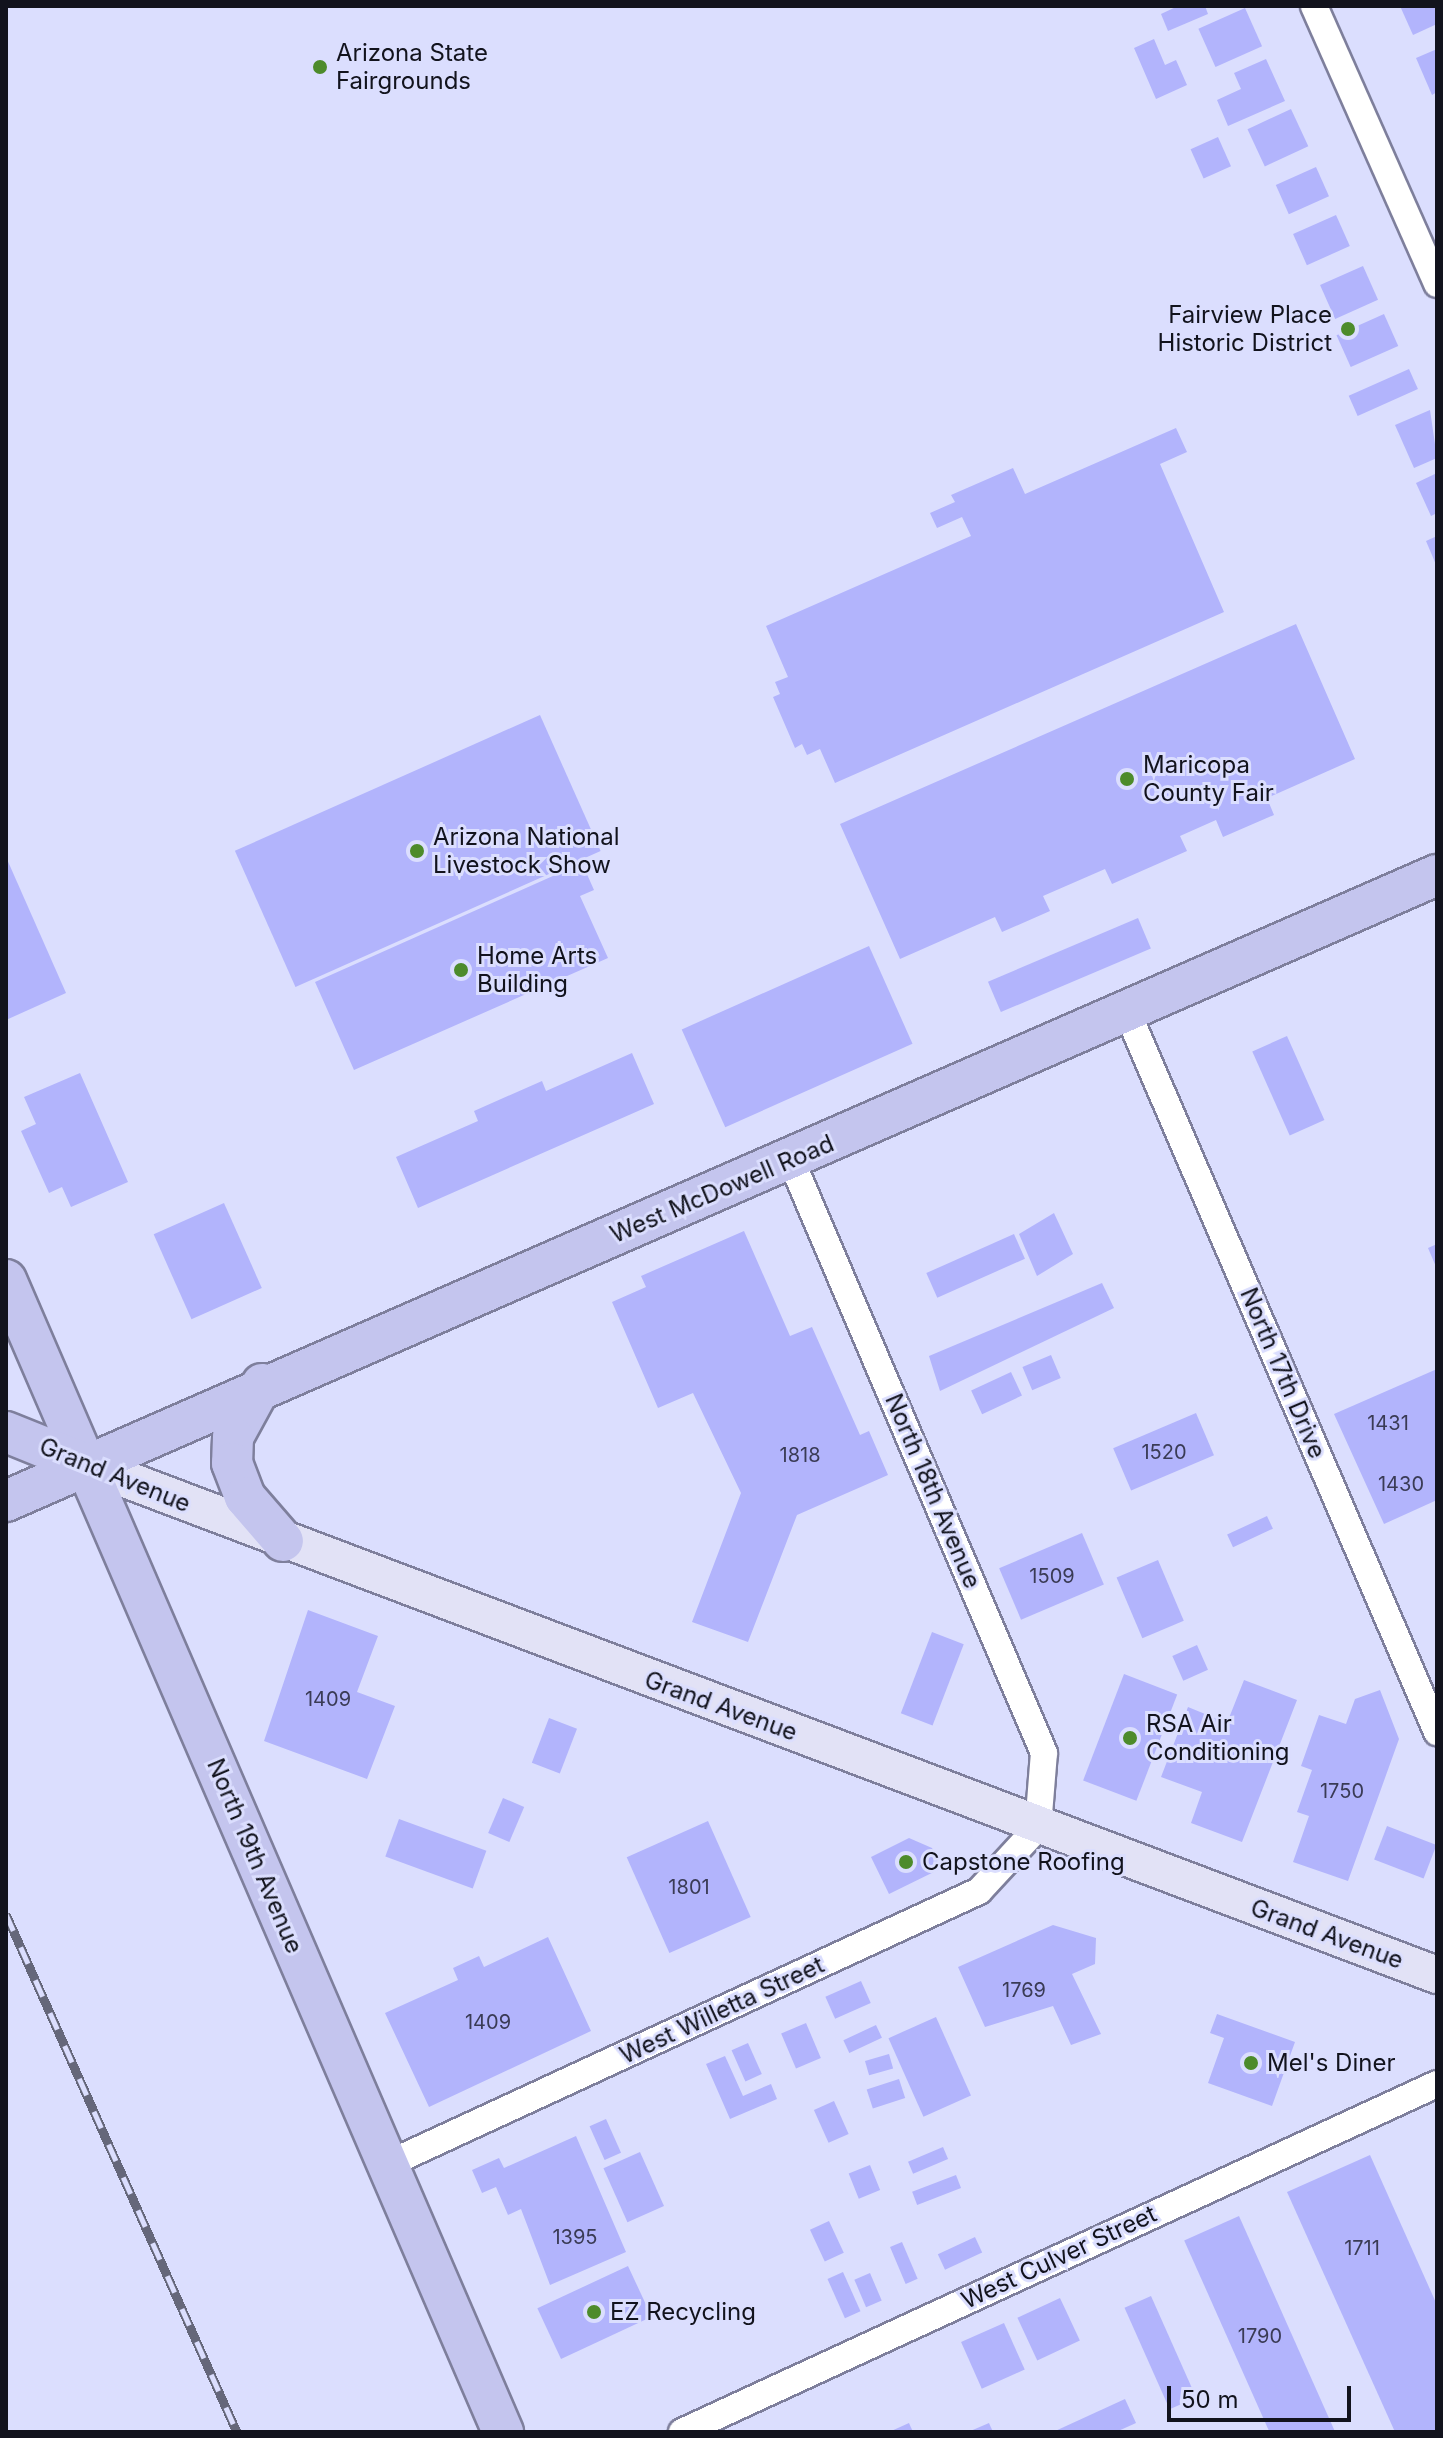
<!DOCTYPE html>
<style>
body{margin:0}
#map{position:relative;width:1443px;height:2438px;overflow:hidden;background:#dbdefe;font-family:Inter,sans-serif}
div>[style]{position:absolute}
.building>*{inset:0;background:#b2b4fc;transform-origin:0 0}
.roads{filter:drop-shadow(2px 0 #7e7f9c) drop-shadow(-2px 0 #7e7f9c) drop-shadow(0 2px #7e7f9c) drop-shadow(0 -2px #7e7f9c)}
.minor>*{height:26px;margin:-13px;padding:0 13px;transform-origin:13px;border-radius:13px;background:#fff}
.secondary>*{height:36px;margin:-18px;padding:0 18px;transform-origin:18px;border-radius:18px;background:#e2e2f6}
.primary>*{height:40px;margin:-20px;padding:0 20px;transform-origin:20px;border-radius:20px;background:#c4c5ee}
.rail>*{height:9px;margin-top:-4.5px;transform-origin:0;background:repeating-linear-gradient(90deg,#dbdefe 0 18px,#65677a 0 36px);box-sizing:border-box;border-block:2px solid #65677a}
.dots>*{width:22px;height:22px;translate:-50% -50%;box-sizing:border-box;border:4px solid #dbdefe;border-radius:50%}
span{translate:-50% -50%;white-space:nowrap;text-align:center;line-height:1.15;-webkit-text-stroke:6px #dbdefe;paint-order:stroke}
.number-label{font-size:20px;color:#3a3b55}
.number-label span{-webkit-text-stroke-width:0}
.poi-label{font-size:24px;color:#12131d}
.left{translate:0 -50%;text-align:left}
.right{translate:-100% -50%;text-align:right}
.street-label{font-size:24px;color:#12131d}
.frame{position:absolute;inset:0;border:8px solid #12131d;pointer-events:none}
.scale{position:absolute;left:1167px;top:2386px;width:184px;height:36px;box-sizing:border-box;border:4px solid #12131d;border-top:0;padding-left:10px;font-size:24px;line-height:28px;white-space:nowrap;color:#12131d;-webkit-text-stroke:6px #dbdefe;paint-order:stroke}
</style>
<div id="map">
<div class="building">
<div style="clip-path:polygon(1178px 6px,1205px 6px,1208px 14px,1168px 31px,1161px 14px)"></div>
<div style="clip-path:polygon(1400px 6px,1437px 6px,1437px 24px,1413px 35px)"></div>
<div style="left:1245px;top:8px;width:42px;height:51px;rotate:66deg"></div>
<div style="clip-path:polygon(1154px 39px,1165px 65px,1176px 60px,1187px 85px,1156px 99px,1134px 48px)"></div>
<div style="clip-path:polygon(1437px 49px,1437px 92px,1432px 95px,1416px 58px)"></div>
<div style="clip-path:polygon(1266px 59px,1285px 101px,1228px 126px,1217px 100px,1241px 89px,1234px 73px)"></div>
<div style="left:1291px;top:109px;width:41px;height:48px;rotate:65deg"></div>
<div style="left:1218px;top:137px;width:32px;height:30px;rotate:66deg"></div>
<div style="left:1316px;top:167px;width:32px;height:44px;rotate:66deg"></div>
<div style="left:1336px;top:215px;width:34px;height:47px;rotate:66deg"></div>
<div style="left:1363px;top:266px;width:37px;height:47px;rotate:66deg"></div>
<div style="left:1384px;top:314px;width:35px;height:52px;rotate:66deg"></div>
<div style="left:1409px;top:369px;width:22px;height:66px;rotate:66deg"></div>
<div style="clip-path:polygon(1430px 410px,1437px 458px,1414px 468px,1395px 425px)"></div>
<div style="clip-path:polygon(1176px 428px,1187px 452px,1160px 464px,1224px 612px,835px 783px,820px 749px,807px 755px,802px 744px,795px 748px,773px 697px,780px 694px,775px 682px,788px 677px,766px 626px,971px 536px,962px 517px,937px 528px,930px 513px,955px 502px,951px 495px,1013px 468px,1025px 494px)"></div>
<div style="clip-path:polygon(1437px 473px,1437px 513px,1431px 516px,1416px 483px)"></div>
<div style="clip-path:polygon(1437px 536px,1437px 567px,1426px 541px)"></div>
<div style="clip-path:polygon(1296px 624px,1355px 759px,1267px 798px,1274px 815px,1223px 837px,1216px 820px,1180px 836px,1187px 851px,1112px 884px,1105px 869px,1043px 896px,1050px 911px,1002px 932px,995px 917px,900px 959px,840px 824px)"></div>
<div style="left:540px;top:715px;width:149px;height:334px;rotate:66deg"></div>
<div style="clip-path:polygon(6px 857px,66px 993px,6px 1020px)"></div>
<div style="clip-path:polygon(582px 863px,594px 890px,580px 896px,608px 958px,354px 1070px,315px 982px)"></div>
<div style="left:1138px;top:918px;width:33px;height:163px;rotate:67deg"></div>
<div style="left:869px;top:946px;width:107px;height:205px;rotate:66deg"></div>
<div style="left:1287px;top:1036px;width:92px;height:38px;rotate:66deg"></div>
<div style="clip-path:polygon(632px 1053px,654px 1104px,418px 1208px,396px 1157px,478px 1121px,474px 1111px,542px 1081px,546px 1091px)"></div>
<div style="clip-path:polygon(80px 1073px,128px 1182px,71px 1207px,62px 1187px,49px 1193px,21px 1131px,36px 1124px,24px 1097px)"></div>
<div style="left:224px;top:1203px;width:93px;height:77px;rotate:66deg"></div>
<div style="clip-path:polygon(1054px 1213px,1073px 1254px,1037px 1276px,1019px 1234px)"></div>
<div style="clip-path:polygon(744px 1231px,790px 1336px,812px 1327px,860px 1435px,869px 1431px,888px 1475px,797px 1515px,748px 1642px,692px 1622px,741px 1493px,693px 1393px,658px 1408px,612px 1302px,646px 1287px,641px 1276px)"></div>
<div style="left:1014px;top:1234px;width:27px;height:96px;rotate:66deg"></div>
<div style="clip-path:polygon(1437px 1244px,1437px 1269px,1428px 1248px)"></div>
<div style="clip-path:polygon(1102px 1283px,1114px 1308px,940px 1391px,929px 1356px)"></div>
<div style="left:1051px;top:1355px;width:25px;height:31px;rotate:67deg"></div>
<div style="clip-path:polygon(1437px 1369px,1437px 1500px,1384px 1524px,1334px 1414px)"></div>
<div style="left:1011px;top:1372px;width:26px;height:44px;rotate:65deg"></div>
<div style="left:1196px;top:1413px;width:46px;height:90px;rotate:67deg"></div>
<div style="left:1267px;top:1516px;width:14px;height:44px;rotate:65deg"></div>
<div style="left:1082px;top:1533px;width:56px;height:90px;rotate:67deg"></div>
<div style="left:1158px;top:1560px;width:66px;height:45px;rotate:67deg"></div>
<div style="clip-path:polygon(308px 1610px,378px 1636px,357px 1692px,395px 1706px,367px 1779px,264px 1741px)"></div>
<div style="left:932px;top:1632px;width:34px;height:87px;rotate:21deg"></div>
<div style="left:1197px;top:1645px;width:27px;height:27px;rotate:66deg"></div>
<div style="left:1124px;top:1674px;width:57px;height:114px;rotate:21deg"></div>
<div style="clip-path:polygon(1244px 1680px,1297px 1700px,1242px 1842px,1191px 1823px,1202px 1792px,1161px 1777px,1188px 1707px,1227px 1723px)"></div>
<div style="clip-path:polygon(1380px 1690px,1399px 1739px,1348px 1881px,1293px 1862px,1309px 1816px,1297px 1812px,1312px 1770px,1301px 1766px,1319px 1715px,1346px 1724px,1355px 1699px)"></div>
<div style="left:549px;top:1718px;width:30px;height:48px;rotate:21deg"></div>
<div style="left:503px;top:1798px;width:23px;height:38px;rotate:23deg"></div>
<div style="left:399px;top:1819px;width:93px;height:40px;rotate:20deg"></div>
<div style="left:708px;top:1821px;width:105px;height:89px;rotate:66deg"></div>
<div style="left:1387px;top:1826px;width:53px;height:36px;rotate:21deg"></div>
<div style="clip-path:polygon(909px 1838px,932px 1848px,942px 1868px,889px 1894px,871px 1857px)"></div>
<div style="clip-path:polygon(1053px 1925px,1096px 1938px,1095px 1964px,1072px 1974px,1101px 2034px,1071px 2045px,1053px 2006px,985px 2027px,958px 1967px)"></div>
<div style="clip-path:polygon(548px 1937px,591px 2031px,429px 2107px,385px 2013px,458px 1980px,453px 1968px,479px 1956px,484px 1967px)"></div>
<div style="left:861px;top:1981px;width:24px;height:39px;rotate:66deg"></div>
<div style="clip-path:polygon(1217px 2014px,1295px 2042px,1272px 2106px,1208px 2083px,1224px 2038px,1210px 2033px)"></div>
<div style="left:936px;top:2017px;width:86px;height:52px;rotate:66deg"></div>
<div style="left:806px;top:2023px;width:38px;height:27px;rotate:67deg"></div>
<div style="left:876px;top:2025px;width:14px;height:36px;rotate:65deg"></div>
<div style="left:748px;top:2043px;width:34px;height:18px;rotate:66deg"></div>
<div style="left:889px;top:2054px;width:15px;height:25px;rotate:74deg"></div>
<div style="clip-path:polygon(725px 2056px,743px 2096px,771px 2084px,777px 2099px,730px 2119px,706px 2064px)"></div>
<div style="left:899px;top:2079px;width:20px;height:34px;rotate:72deg"></div>
<div style="left:834px;top:2101px;width:36px;height:22px;rotate:66deg"></div>
<div style="left:606px;top:2119px;width:37px;height:18px;rotate:66deg"></div>
<div style="clip-path:polygon(576px 2136px,626px 2252px,550px 2285px,521px 2209px,508px 2215px,496px 2187px,482px 2193px,472px 2170px,499px 2158px,504px 2168px)"></div>
<div style="left:943px;top:2147px;width:13px;height:38px;rotate:67deg"></div>
<div style="left:640px;top:2152px;width:59px;height:40px;rotate:66deg"></div>
<div style="clip-path:polygon(1370px 2155px,1437px 2305px,1437px 2432px,1395px 2432px,1287px 2192px)"></div>
<div style="left:870px;top:2165px;width:27px;height:23px;rotate:68deg"></div>
<div style="left:956px;top:2175px;width:14px;height:47px;rotate:69deg"></div>
<div style="left:1239px;top:2216px;width:237px;height:60px;rotate:66deg"></div>
<div style="left:829px;top:2221px;width:35px;height:21px;rotate:65deg"></div>
<div style="left:975px;top:2237px;width:17px;height:41px;rotate:65deg"></div>
<div style="left:902px;top:2242px;width:40px;height:13px;rotate:67deg"></div>
<div style="left:628px;top:2266px;width:56px;height:100px;rotate:65deg"></div>
<div style="left:843px;top:2272px;width:43px;height:17px;rotate:66deg"></div>
<div style="left:870px;top:2273px;width:30px;height:17px;rotate:67deg"></div>
<div style="left:1151px;top:2296px;width:111px;height:29px;rotate:66deg"></div>
<div style="left:1060px;top:2298px;width:47px;height:47px;rotate:65deg"></div>
<div style="left:1004px;top:2323px;width:51px;height:47px;rotate:66deg"></div>
<div style="clip-path:polygon(1125px 2399px,1136px 2423px,1116px 2432px,1053px 2432px)"></div>
<div style="clip-path:polygon(909px 2423px,913px 2432px,889px 2432px)"></div>
<div style="clip-path:polygon(989px 2423px,993px 2432px,968px 2432px)"></div>
</div>
<div class="roads">
<div class="minor">
<div style="left:1314px;top:6px;width:304px;rotate:66.1deg"></div>
<div style="left:1128px;top:1014px;width:782px;rotate:66.71deg"></div>
<div style="left:386px;top:2165px;width:653px;rotate:-24.8deg"></div>
<div style="left:979px;top:1891px;width:87px;rotate:-47.3deg"></div>
<div style="left:1038px;top:1827px;width:74px;rotate:-85.4deg"></div>
<div style="left:1044px;top:1753px;width:645px;rotate:-113.11deg"></div>
<div style="left:682px;top:2432px;width:831px;rotate:-24.75deg"></div>
</div>
<div class="secondary">
<div style="left:88px;top:1465px;width:1442px;rotate:20.71deg"></div>
</div>
<div class="primary">
<div style="left:6px;top:1280px;width:1255px;rotate:66.66deg"></div>
<div style="left:262px;top:1384px;width:60px;rotate:118.7deg"></div>
<div style="left:233px;top:1437px;width:26px;rotate:92deg"></div>
<div style="left:232px;top:1463px;width:36px;rotate:69deg"></div>
<div style="left:245px;top:1497px;width:58px;rotate:49.2deg"></div>
<div style="left:6px;top:1432px;width:88px;rotate:21.9deg"></div>
<div style="left:6px;top:1501px;width:1562px;rotate:-23.63deg"></div>
</div>
</div>
<div class="rail">
<div style="left:6px;top:1914px;width:567px;rotate:65.97deg"></div>
</div>
<div class="dots">
<div style="left:320px;top:67px;background:#4d8b2b"></div>
<div style="left:1348px;top:329px;background:#4d8b2b"></div>
<div style="left:1127px;top:779px;background:#4d8b2b"></div>
<div style="left:417px;top:851px;background:#4d8b2b"></div>
<div style="left:461px;top:970px;background:#4d8b2b"></div>
<div style="left:1130px;top:1738px;background:#4d8b2b"></div>
<div style="left:906px;top:1862px;background:#4d8b2b"></div>
<div style="left:1251px;top:2063px;background:#4d8b2b"></div>
<div style="left:594px;top:2312px;background:#4d8b2b"></div>
</div>
<div class="number-label">
<span style="left:1388px;top:1423px">1431</span>
<span style="left:1164px;top:1452px">1520</span>
<span style="left:800px;top:1455px">1818</span>
<span style="left:1401px;top:1484px">1430</span>
<span style="left:1052px;top:1576px">1509</span>
<span style="left:328px;top:1699px">1409</span>
<span style="left:1342px;top:1791px">1750</span>
<span style="left:689px;top:1887px">1801</span>
<span style="left:1024px;top:1990px">1769</span>
<span style="left:488px;top:2022px">1409</span>
<span style="left:575px;top:2237px">1395</span>
<span style="left:1362px;top:2248px">1711</span>
<span style="left:1260px;top:2336px">1790</span>
</div>
<div class="poi-label">
<span class="left" style="left:336px;top:67px">Arizona State<br>Fairgrounds</span>
<span class="right" style="left:1332px;top:329px">Fairview Place<br>Historic District</span>
<span class="left" style="left:1143px;top:779px">Maricopa<br>County Fair</span>
<span class="left" style="left:433px;top:851px">Arizona National<br>Livestock Show</span>
<span class="left" style="left:477px;top:970px">Home Arts<br>Building</span>
<span class="left" style="left:1146px;top:1738px">RSA Air<br>Conditioning</span>
<span class="left" style="left:922px;top:1862px">Capstone Roofing</span>
<span class="left" style="left:1267px;top:2063px">Mel's Diner</span>
<span class="left" style="left:610px;top:2312px">EZ Recycling</span>
</div>
<div class="street-label">
<span style="left:722px;top:1189px;rotate:-23deg">West McDowell Road</span>
<span style="left:1283px;top:1373px;rotate:67deg">North 17th Drive</span>
<span style="left:115px;top:1475px;rotate:22deg">Grand Avenue</span>
<span style="left:933px;top:1491px;rotate:67deg">North 18th Avenue</span>
<span style="left:721px;top:1706px;rotate:20deg">Grand Avenue</span>
<span style="left:255px;top:1856px;rotate:67deg">North 19th Avenue</span>
<span style="left:1327px;top:1934px;rotate:20deg">Grand Avenue</span>
<span style="left:722px;top:2010px;rotate:-25deg">West Willetta Street</span>
<span style="left:1059px;top:2257px;rotate:-25deg">West Culver Street</span>
</div>
<div class="frame"></div>
<div class="scale">50 m</div>
</div>
